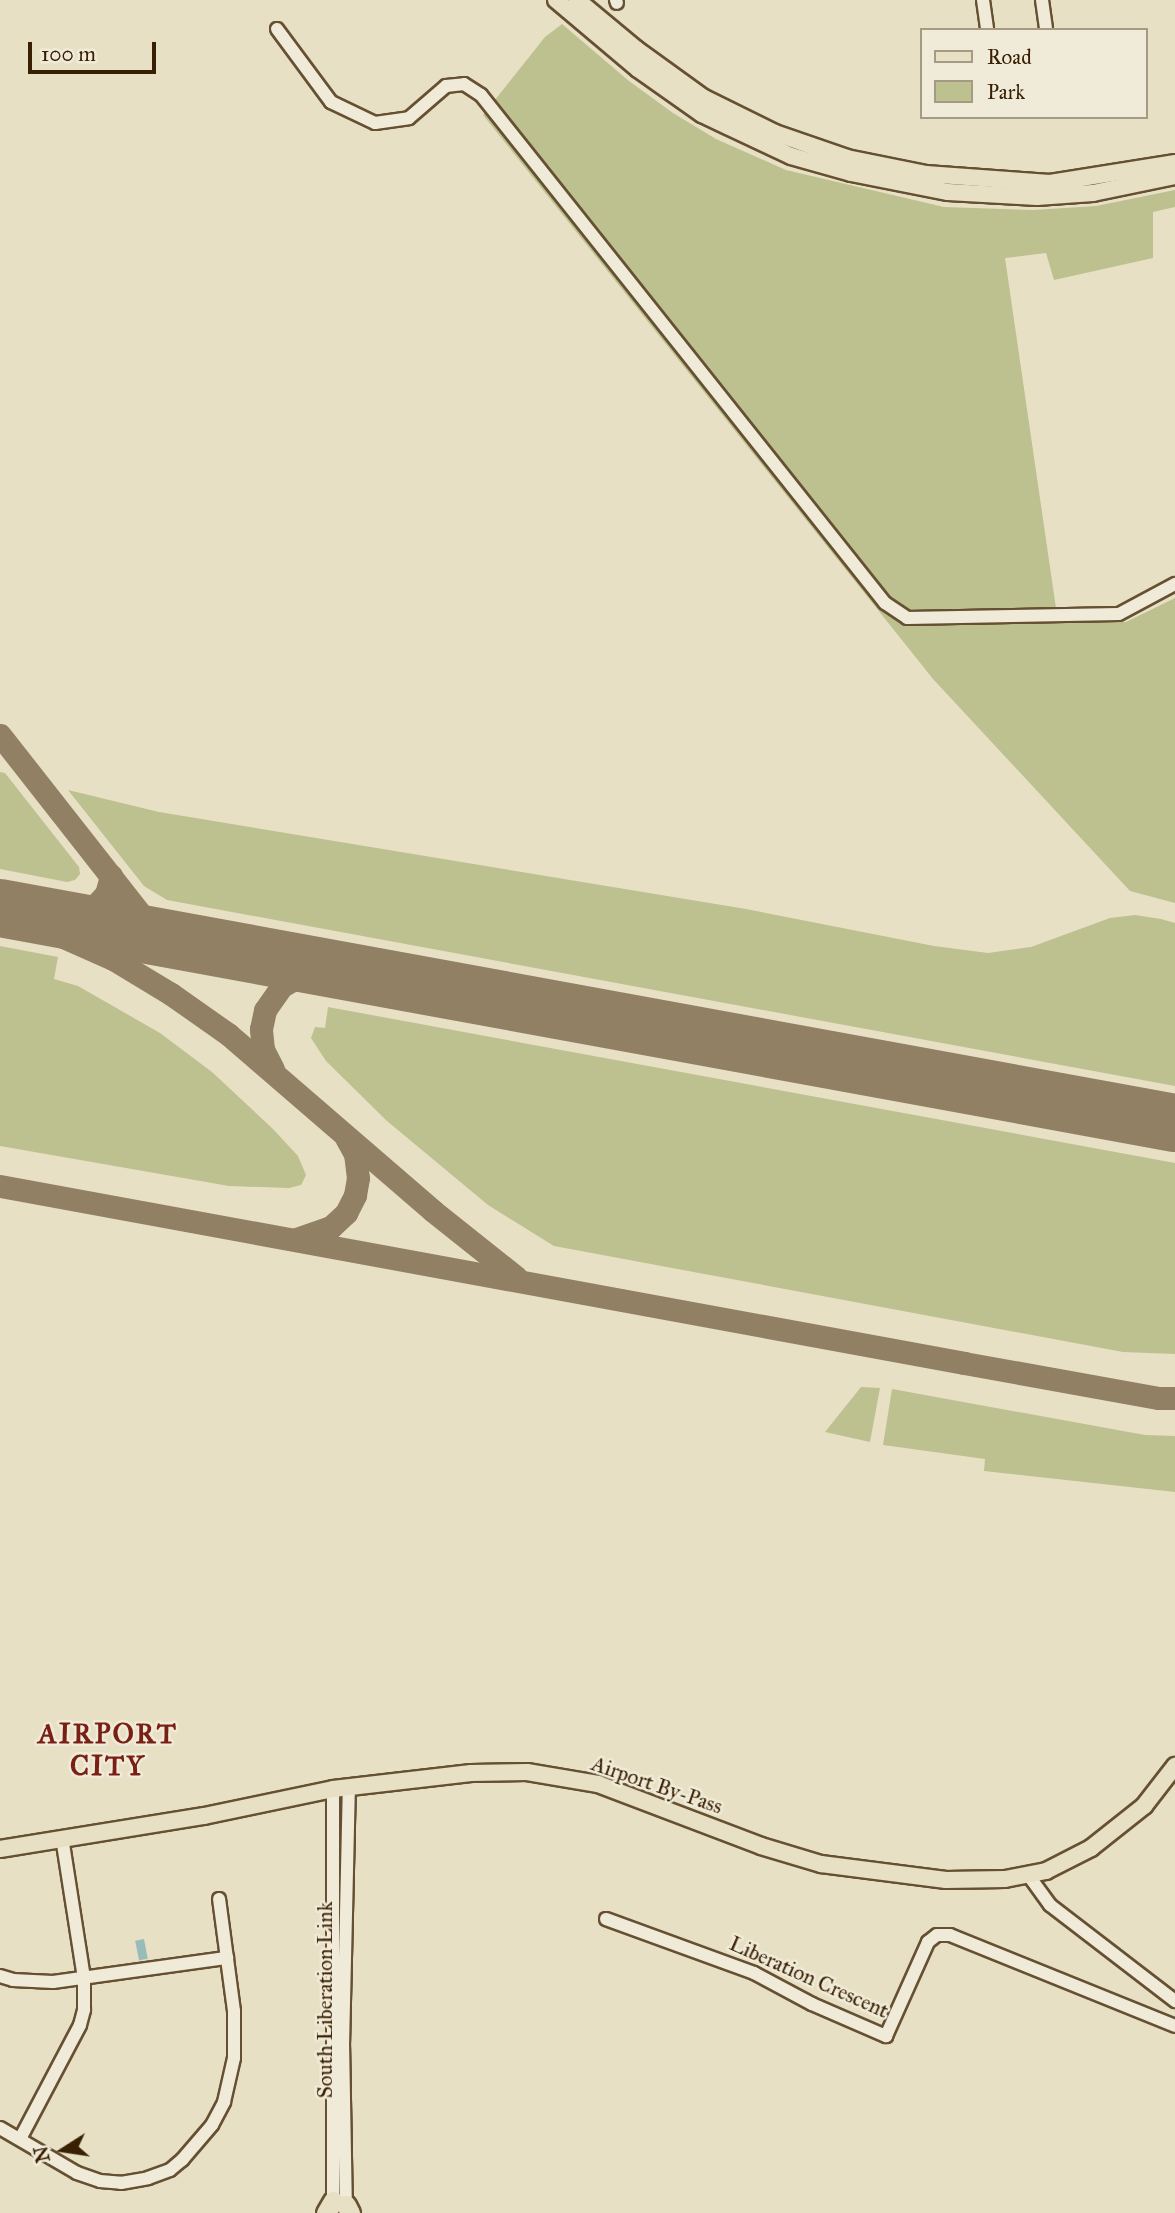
<!DOCTYPE html>
<style>
body{margin:0}
#map{position:relative;width:1175px;height:2213px;overflow:hidden;background:#e8e0c4;font-family:"IM FELL Great Primer",serif}
div>[style]{position:absolute}
.green>*{inset:0;background:#bdc08f}
.water>*{inset:0;background:#98bcb9;transform-origin:0 0}
.taxiway>*{height:23px;margin:-11.5px;padding:0 11.5px;transform-origin:11.5px;border-radius:11.5px;background:#918063}
.runway>*{height:58px;margin:-29px;padding:0 29px;transform-origin:29px;border-radius:29px;background:#918063}
.roads{filter:drop-shadow(2px 0 #665032) drop-shadow(-2px 0 #665032) drop-shadow(0 2px #665032) drop-shadow(0 -2px #665032)}
.minor>*{height:12px;margin:-6px;padding:0 6px;transform-origin:6px;border-radius:6px;background:#f0ebd9}
.major>*{height:16px;margin:-8px;padding:0 8px;transform-origin:8px;border-radius:8px;background:#e8e0c4}
.highway>*{height:19px;margin:-9.5px;padding:0 9.5px;transform-origin:9.5px;border-radius:9.5px;background:#e8e0c4}
span{translate:-50% -50%;white-space:nowrap;text-align:center;line-height:1.15;-webkit-text-stroke:5px #f0ebd9;paint-order:stroke}
.street-label{font-size:21px;color:#3a2002}
.district-label{font-size:28px;color:#7a1f14;font-weight:700;letter-spacing:2px}
.legend{position:absolute;left:920px;top:28px;width:228px;height:91px;box-sizing:border-box;background:#f0ebd9;border:2px solid #a79a83;margin:0;padding:9px 12px;list-style:none;font-size:21px;color:#3a2002}
.legend li{display:flex;align-items:center;gap:14px;height:35px}
.legend b{width:35px;border:2px solid #a79a83}
.north{position:absolute;left:28px;top:2115px;width:70px;height:70px;-webkit-text-stroke:5px #f0ebd9;paint-order:stroke;rotate:258deg;font-size:19px;font-weight:700;line-height:28px;text-align:center;color:#3a2002}
.north::after{content:'';display:block;margin:auto;width:24px;height:32px;background:#3a2002;clip-path:polygon(50% 0,100% 100%,50% 72%,0 100%)}
.scale{position:absolute;left:28px;top:42px;width:128px;height:32px;box-sizing:border-box;border:4px solid #3a2002;border-top:0;padding-left:9px;font-size:21px;line-height:24px;white-space:nowrap;color:#3a2002;-webkit-text-stroke:5px #f0ebd9;paint-order:stroke}
</style>
<div id="map">
<div class="green">
<div style="clip-path:polygon(562px 24px,629px 81px,673px 113px,716px 139px,786px 170px,944px 207px,1033px 210px,1096px 206px,1175px 190px,1175px 207px,1153px 212px,1153px 258px,1054px 280px,1046px 253px,1005px 258px,1058px 622px,1126px 622px,1175px 598px,1175px 903px,1130px 891px,933px 679px,483px 115px,545px 37px)"></div>
<div style="clip-path:polygon(0 772px,5px 773px,79px 867px,80px 874px,75px 880px,67px 882px,0 869px)"></div>
<div style="clip-path:polygon(68px 790px,159px 812px,746px 909px,934px 946px,988px 953px,1031px 947px,1110px 918px,1135px 915px,1161px 919px,1175px 923px,1175px 1086px,167px 900px,144px 886px)"></div>
<div style="clip-path:polygon(0 946px,58px 957px,54px 979px,78px 986px,160px 1033px,212px 1072px,273px 1129px,298px 1156px,306px 1175px,301px 1185px,289px 1188px,229px 1186px,0 1146px)"></div>
<div style="clip-path:polygon(328px 1007px,1175px 1163px,1175px 1354px,1123px 1352px,554px 1246px,488px 1205px,387px 1121px,326px 1061px,311px 1038px,315px 1027px,325px 1028px)"></div>
<div style="clip-path:polygon(861px 1387px,880px 1388px,870px 1442px,825px 1432px)"></div>
<div style="clip-path:polygon(892px 1389px,1145px 1435px,1175px 1436px,1175px 1492px,984px 1471px,985px 1459px,883px 1445px)"></div>
</div>
<div class="water">
<div style="left:144px;top:1939px;width:20px;height:9px;rotate:79deg"></div>
</div>
<div class="taxiway">
<div style="left:0;top:735px;width:229px;rotate:51.9deg"></div>
<div style="left:141px;top:915px;width:25px;rotate:40deg"></div>
<div style="left:160px;top:931px;width:22px;rotate:27deg"></div>
<div style="left:0;top:909px;width:124px;rotate:23.9deg"></div>
<div style="left:113px;top:959px;width:68px;rotate:31.1deg"></div>
<div style="left:171px;top:994px;width:70px;rotate:35.1deg"></div>
<div style="left:228px;top:1034px;width:271px;rotate:40.8deg"></div>
<div style="left:433px;top:1211px;width:106px;rotate:38.5deg"></div>
<div style="left:54px;top:918px;width:17px"></div>
<div style="left:71px;top:918px;width:22px;rotate:-22deg"></div>
<div style="left:91px;top:910px;width:22px;rotate:-47deg"></div>
<div style="left:106px;top:894px;width:19px;rotate:-74deg"></div>
<div style="left:273px;top:1069px;width:22px;rotate:-117deg"></div>
<div style="left:263px;top:1049px;width:20px;rotate:-96deg"></div>
<div style="left:261px;top:1029px;width:19px;rotate:-78deg"></div>
<div style="left:265px;top:1010px;width:29px;rotate:-55deg"></div>
<div style="left:282px;top:986px;width:20px;rotate:-30deg"></div>
<div style="left:299px;top:976px;width:19px;rotate:-16deg"></div>
<div style="left:317px;top:971px;width:49px;rotate:5.8deg"></div>
<div style="left:1133px;top:1117px;width:43px;rotate:13.4deg"></div>
<div style="left:0;top:1186px;width:980px;rotate:10.4deg"></div>
<div style="left:964px;top:1363px;width:198px;rotate:10.2deg"></div>
<div style="left:1159px;top:1398px;width:16px"></div>
<div style="left:296px;top:1239px;width:37px;rotate:-19deg"></div>
<div style="left:331px;top:1227px;width:21px;rotate:-43deg"></div>
<div style="left:346px;top:1213px;width:20px;rotate:-63deg"></div>
<div style="left:355px;top:1195px;width:17px;rotate:-80deg"></div>
<div style="left:358px;top:1178px;width:24px;rotate:-97deg"></div>
<div style="left:355px;top:1154px;width:18px;rotate:-119deg"></div>
</div>
<div class="runway">
<div style="left:0;top:908px;width:1195px;rotate:10.37deg"></div>
</div>
<div class="roads">
<div class="minor">
<div style="left:616px;top:0;width:3px;rotate:72deg"></div>
<div style="left:983px;top:0;width:30px;rotate:82deg"></div>
<div style="left:1042px;top:0;width:30px;rotate:82deg"></div>
<div style="left:277px;top:29px;width:91px;rotate:53.5deg"></div>
<div style="left:331px;top:102px;width:49px;rotate:25.5deg"></div>
<div style="left:375px;top:123px;width:34px;rotate:-8deg"></div>
<div style="left:409px;top:118px;width:49px;rotate:-40.9deg"></div>
<div style="left:446px;top:86px;width:18px;rotate:-6deg"></div>
<div style="left:464px;top:84px;width:20px;rotate:33deg"></div>
<div style="left:481px;top:95px;width:649px;rotate:51.51deg"></div>
<div style="left:885px;top:603px;width:27px;rotate:34deg"></div>
<div style="left:907px;top:618px;width:212px;rotate:-1.1deg"></div>
<div style="left:1119px;top:614px;width:64px;rotate:-28.2deg"></div>
<div style="left:1029px;top:1876px;width:36px;rotate:54deg"></div>
<div style="left:1050px;top:1905px;width:158px;rotate:37.5deg"></div>
<div style="left:606px;top:1919px;width:158px;rotate:20deg"></div>
<div style="left:754px;top:1973px;width:66px;rotate:28.1deg"></div>
<div style="left:812px;top:2004px;width:81px;rotate:23.4deg"></div>
<div style="left:886px;top:2036px;width:103px;rotate:-65.9deg"></div>
<div style="left:928px;top:1942px;width:11px;rotate:-38deg"></div>
<div style="left:937px;top:1935px;width:13px"></div>
<div style="left:950px;top:1935px;width:243px;rotate:22deg"></div>
<div style="left:0;top:1976px;width:14px;rotate:17deg"></div>
<div style="left:13px;top:1980px;width:40px;rotate:2.9deg"></div>
<div style="left:53px;top:1982px;width:176px;rotate:-7.9deg"></div>
<div style="left:0;top:2128px;width:89px;rotate:30.3deg"></div>
<div style="left:77px;top:2173px;width:24px;rotate:19deg"></div>
<div style="left:100px;top:2181px;width:21px;rotate:5deg"></div>
<div style="left:121px;top:2183px;width:27px;rotate:-10deg"></div>
<div style="left:148px;top:2178px;width:23px;rotate:-20deg"></div>
<div style="left:170px;top:2170px;width:16px;rotate:-40deg"></div>
<div style="left:182px;top:2160px;width:46px;rotate:-49.4deg"></div>
<div style="left:212px;top:2125px;width:26px;rotate:-62deg"></div>
<div style="left:224px;top:2102px;width:45px;rotate:-77.2deg"></div>
<div style="left:234px;top:2058px;width:47px;rotate:-90deg"></div>
<div style="left:234px;top:2011px;width:113px;rotate:-97.6deg"></div>
<div style="left:20px;top:2139px;width:129px;rotate:-62.2deg"></div>
<div style="left:80px;top:2025px;width:16px;rotate:-75deg"></div>
<div style="left:84px;top:2010px;width:32px;rotate:-90deg"></div>
<div style="left:84px;top:1978px;width:142px;rotate:-98.9deg"></div>
<div style="left:333px;top:2206px;width:417px;rotate:-90deg"></div>
<div style="left:346px;top:2213px;width:167px;rotate:-91deg"></div>
<div style="left:343px;top:2046px;width:258px;rotate:-88.7deg"></div>
</div>
<div class="major">
<div style="left:556px;top:0;width:107px;rotate:40.1deg"></div>
<div style="left:638px;top:69px;width:78px;rotate:35.1deg"></div>
<div style="left:702px;top:114px;width:98px;rotate:25.3deg"></div>
<div style="left:791px;top:156px;width:62px;rotate:15.8deg"></div>
<div style="left:851px;top:173px;width:99px;rotate:11.1deg"></div>
<div style="left:948px;top:192px;width:89px;rotate:3.2deg"></div>
<div style="left:1037px;top:197px;width:56px;rotate:-4.1deg"></div>
<div style="left:1093px;top:193px;width:84px;rotate:-11.7deg"></div>
<div style="left:577px;top:0;width:77px;rotate:39.7deg"></div>
<div style="left:636px;top:49px;width:84px;rotate:35.8deg"></div>
<div style="left:704px;top:98px;width:79px;rotate:26.2deg"></div>
<div style="left:775px;top:133px;width:76px;rotate:19.1deg"></div>
<div style="left:847px;top:158px;width:81px;rotate:11.4deg"></div>
<div style="left:926px;top:174px;width:124px;rotate:4.2deg"></div>
<div style="left:1050px;top:183px;width:127px;rotate:-9.1deg"></div>
<div style="left:0;top:1849px;width:207px;rotate:-9.2deg"></div>
<div style="left:204px;top:1816px;width:132px;rotate:-11.8deg"></div>
<div style="left:333px;top:1789px;width:139px;rotate:-6.6deg"></div>
<div style="left:471px;top:1773px;width:56px;rotate:-1deg"></div>
<div style="left:527px;top:1772px;width:72px;rotate:9.6deg"></div>
<div style="left:598px;top:1784px;width:174px;rotate:20.8deg"></div>
<div style="left:761px;top:1846px;width:63px;rotate:16.7deg"></div>
<div style="left:821px;top:1864px;width:126px;rotate:7.3deg"></div>
<div style="left:946px;top:1880px;width:59px;rotate:-1deg"></div>
<div style="left:1005px;top:1879px;width:42px;rotate:-11deg"></div>
<div style="left:1046px;top:1871px;width:51px;rotate:-27.1deg"></div>
<div style="left:1091px;top:1848px;width:68px;rotate:-38.4deg"></div>
<div style="left:1144px;top:1806px;width:51px;rotate:-52.2deg"></div>
</div>
<div class="highway">
<div style="left:346px;top:2205px;width:9px;rotate:63deg"></div>
<div style="left:326px;top:2213px;width:14px;rotate:-60deg"></div>
</div>
</div>
<div class="street-label">
<span style="left:657px;top:1785px;rotate:19deg">Airport By-Pass</span>
<span style="left:809px;top:1977px;rotate:24deg">Liberation Crescent</span>
<span style="left:325px;top:2000px;rotate:-90deg">South Liberation Link</span>
</div>
<div class="district-label">
<span style="left:108px;top:1750px">AIRPORT<br>CITY</span>
</div>
<ul class="legend">
<li><b style="height:9px;background:#e8e0c4"></b>Road</li>
<li><b style="height:19px;background:#bdc08f"></b>Park</li>
</ul>
<div class="north">N</div>
<div class="scale">100 m</div>
</div>
